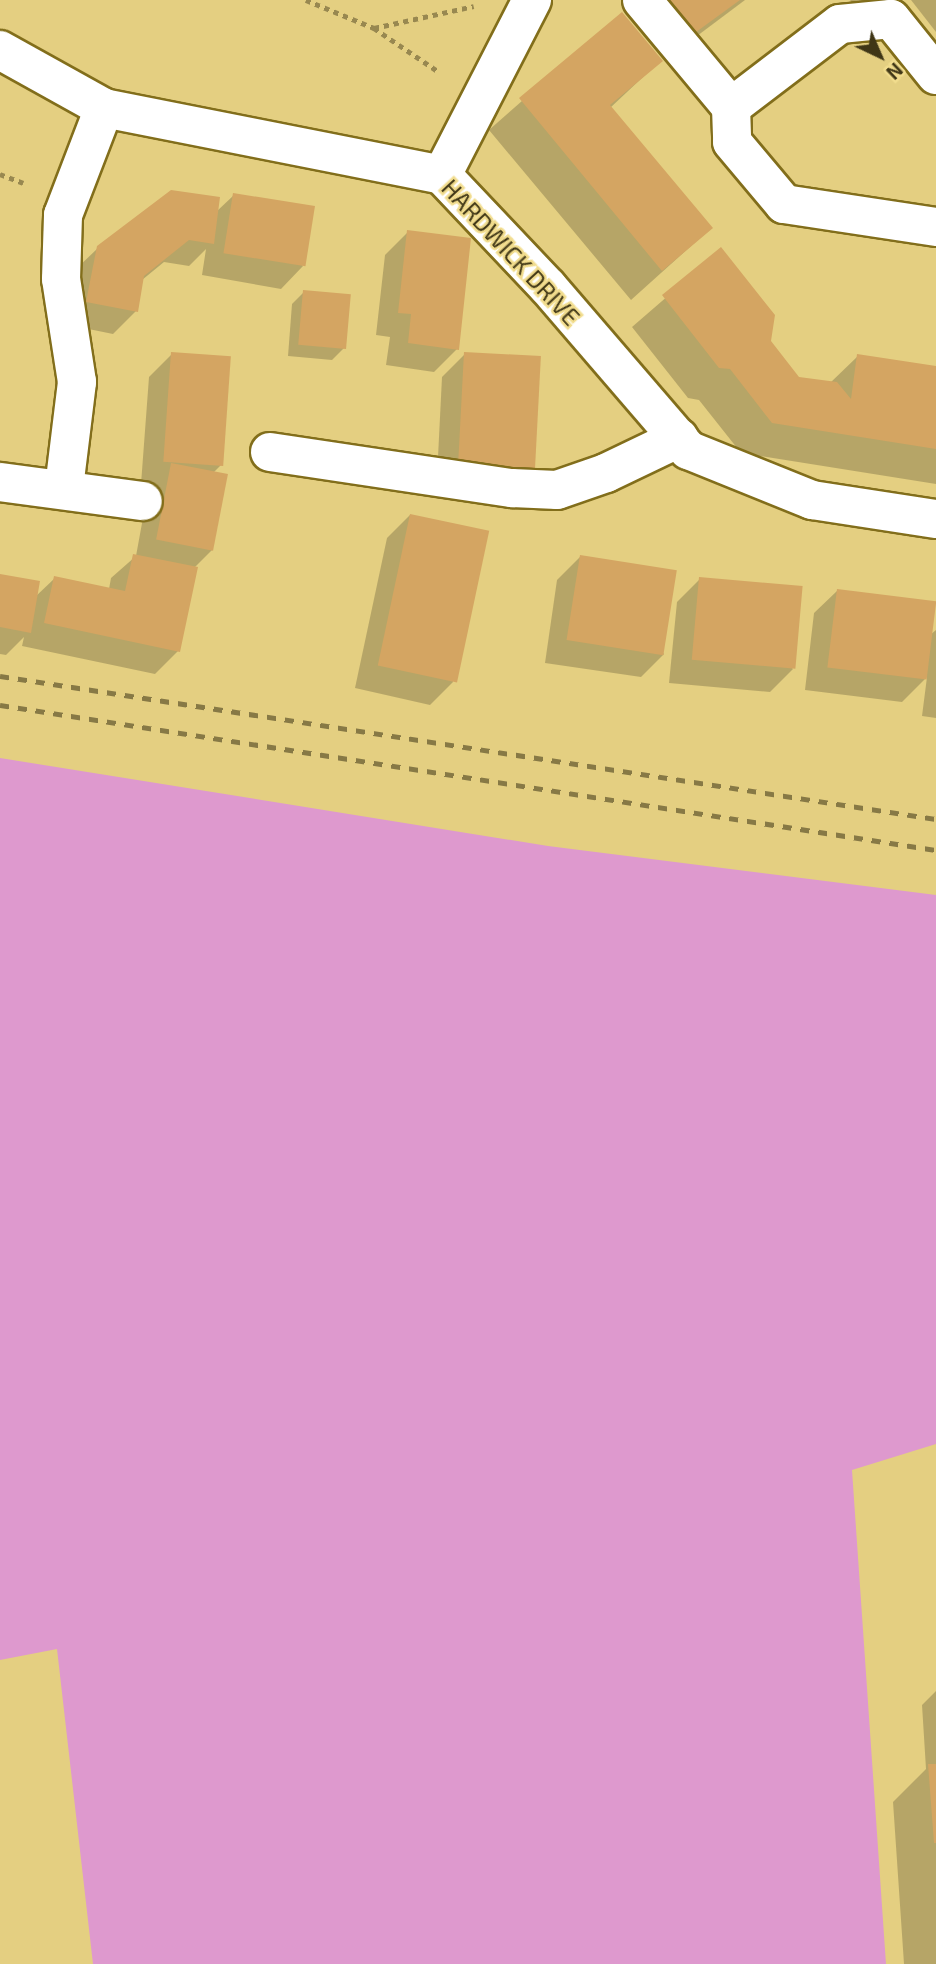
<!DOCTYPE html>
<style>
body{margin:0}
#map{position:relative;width:936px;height:1964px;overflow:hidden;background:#e4cf81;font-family:"Exo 2",sans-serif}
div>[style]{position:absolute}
.green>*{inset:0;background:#de99ce}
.shadow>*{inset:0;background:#0003}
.building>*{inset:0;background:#d4a562;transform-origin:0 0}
.path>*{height:4.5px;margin-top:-2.25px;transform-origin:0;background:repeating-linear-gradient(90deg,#988850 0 5px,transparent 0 10px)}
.roads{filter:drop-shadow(2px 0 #826e1b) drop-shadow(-2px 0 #826e1b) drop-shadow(0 2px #826e1b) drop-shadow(0 -2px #826e1b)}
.minor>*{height:38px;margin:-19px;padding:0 19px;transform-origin:19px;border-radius:19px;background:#fff}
.rail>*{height:5px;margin-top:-2.5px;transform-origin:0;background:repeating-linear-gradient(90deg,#877945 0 9px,transparent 0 18px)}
span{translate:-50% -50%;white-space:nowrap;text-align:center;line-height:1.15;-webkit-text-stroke:5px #f1dc8d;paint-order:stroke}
.street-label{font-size:24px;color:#3f3616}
.north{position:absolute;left:845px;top:21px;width:70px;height:70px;-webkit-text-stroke:5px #f1dc8d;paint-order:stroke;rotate:136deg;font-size:19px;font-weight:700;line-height:28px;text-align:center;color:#3f3616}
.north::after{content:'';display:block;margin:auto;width:24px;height:32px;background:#3f3616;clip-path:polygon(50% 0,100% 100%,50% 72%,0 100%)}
</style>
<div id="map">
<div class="green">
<div style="clip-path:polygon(0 758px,548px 846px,936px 895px,936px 1444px,852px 1470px,886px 1964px,93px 1964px,57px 1649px,0 1660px)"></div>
</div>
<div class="shadow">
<div style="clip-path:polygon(652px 0,745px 0,669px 57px)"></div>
<div style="clip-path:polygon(850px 0,888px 0,865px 19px)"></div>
<div style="clip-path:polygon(911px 0,936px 0,936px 32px)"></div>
<div style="clip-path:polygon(621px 14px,660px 61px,610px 108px,711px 228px,631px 300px,489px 130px)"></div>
<div style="clip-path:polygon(234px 195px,303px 266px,281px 289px,202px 275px,206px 249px,189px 266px,164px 262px,142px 280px,136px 311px,113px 334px,64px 324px,74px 271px,98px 248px,216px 212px)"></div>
<div style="clip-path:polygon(408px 232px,457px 349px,434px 372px,386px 365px,390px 337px,376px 335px,385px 255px)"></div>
<div style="clip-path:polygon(721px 250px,769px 342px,798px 378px,830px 383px,858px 356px,936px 368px,936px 484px,741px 453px,699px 400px,688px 398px,632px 327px)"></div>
<div style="clip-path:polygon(304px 292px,344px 348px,332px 360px,288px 356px,292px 304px)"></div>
<div style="clip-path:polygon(172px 354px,221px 465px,213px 473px,212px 550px,194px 568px,178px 651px,155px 674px,22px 646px,24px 637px,6px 655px,0 654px,0 576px,35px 597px,55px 578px,109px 589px,111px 578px,136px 556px,149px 485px,141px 484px,149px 377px)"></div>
<div style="clip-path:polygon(465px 354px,510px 501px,436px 497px,442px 377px)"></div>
<div style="clip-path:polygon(410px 515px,453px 682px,430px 705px,355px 688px,387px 538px)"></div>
<div style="clip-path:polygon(580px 557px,664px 654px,641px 677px,545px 663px,557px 580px)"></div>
<div style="clip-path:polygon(700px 579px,793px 669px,770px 692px,669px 683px,677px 602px)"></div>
<div style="clip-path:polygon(837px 591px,930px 635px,936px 630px,936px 718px,922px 716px,927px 677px,902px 702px,805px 690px,814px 613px)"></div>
<div style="clip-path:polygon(936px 1691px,936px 1964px,904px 1964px,893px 1802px,926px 1769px,922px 1705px)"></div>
</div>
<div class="building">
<div style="clip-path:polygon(666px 0,740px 0,692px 35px)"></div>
<div style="clip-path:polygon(622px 12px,663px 61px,610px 105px,713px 228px,662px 271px,519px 98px)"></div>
<div style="clip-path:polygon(171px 190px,220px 197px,214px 244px,189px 240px,144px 276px,138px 312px,86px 302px,97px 246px)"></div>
<div style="left:233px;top:193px;width:83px;height:61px;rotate:9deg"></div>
<div style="clip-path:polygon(407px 230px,471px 238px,459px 350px,408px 343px,411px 314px,398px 313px)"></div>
<div style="clip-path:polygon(721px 247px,775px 315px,771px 341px,799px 377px,837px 382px,851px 399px,857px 354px,936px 366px,936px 449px,772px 423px,730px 369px,719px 368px,662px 295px)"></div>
<div style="left:303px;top:290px;width:48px;height:55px;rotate:5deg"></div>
<div style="left:171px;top:352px;width:60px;height:110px;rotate:4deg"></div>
<div style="left:464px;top:352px;width:77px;height:123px;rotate:3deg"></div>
<div style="left:171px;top:463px;width:58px;height:78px;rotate:11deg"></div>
<div style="left:410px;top:514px;width:81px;height:155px;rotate:12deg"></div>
<div style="clip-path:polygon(133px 554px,198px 567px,180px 652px,44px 623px,54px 576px,125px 591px)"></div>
<div style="left:580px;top:555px;width:98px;height:86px;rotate:9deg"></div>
<div style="clip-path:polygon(0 574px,40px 581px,31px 633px,0 627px)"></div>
<div style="left:699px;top:577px;width:104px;height:83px;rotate:5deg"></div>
<div style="left:837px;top:589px;width:100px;height:79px;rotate:7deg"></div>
<div style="clip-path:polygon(928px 1764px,936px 1764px,936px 1843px,934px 1843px)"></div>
</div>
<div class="path">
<div style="left:306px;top:0;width:74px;rotate:22.4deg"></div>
<div style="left:374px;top:28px;width:78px;rotate:34.1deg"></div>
<div style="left:374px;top:28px;width:102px;rotate:-12.4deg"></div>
<div style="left:0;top:174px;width:25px;rotate:21deg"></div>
</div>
<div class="roads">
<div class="minor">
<div style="left:642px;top:0;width:139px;rotate:50.2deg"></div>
<div style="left:731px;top:107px;width:35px;rotate:88deg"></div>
<div style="left:732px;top:142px;width:81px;rotate:50deg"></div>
<div style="left:784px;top:204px;width:154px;rotate:8.6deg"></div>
<div style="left:0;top:50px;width:119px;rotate:29.1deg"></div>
<div style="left:104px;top:108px;width:345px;rotate:11.2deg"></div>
<div style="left:442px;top:175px;width:154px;rotate:46.6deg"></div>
<div style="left:548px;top:287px;width:215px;rotate:49.3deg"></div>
<div style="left:688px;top:450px;width:134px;rotate:22deg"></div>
<div style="left:812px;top:500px;width:125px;rotate:8.7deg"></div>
<div style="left:731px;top:107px;width:137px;rotate:-37.3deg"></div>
<div style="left:840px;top:24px;width:51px;rotate:-5.6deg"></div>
<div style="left:891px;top:19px;width:72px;rotate:51.2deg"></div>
<div style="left:442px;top:175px;width:197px;rotate:-62.8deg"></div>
<div style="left:270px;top:452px;width:245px;rotate:8.5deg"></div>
<div style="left:512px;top:488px;width:45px;rotate:2.5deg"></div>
<div style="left:557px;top:490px;width:52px;rotate:-19.1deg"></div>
<div style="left:606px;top:473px;width:81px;rotate:-25.6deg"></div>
<div style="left:0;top:482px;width:144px;rotate:7.6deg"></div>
<div style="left:64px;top:488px;width:107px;rotate:-83deg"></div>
<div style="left:77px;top:382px;width:104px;rotate:-98.8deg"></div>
<div style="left:61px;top:279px;width:64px;rotate:-88.2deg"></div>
<div style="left:63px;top:215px;width:115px;rotate:-69deg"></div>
</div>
</div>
<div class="rail">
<div style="left:0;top:676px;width:947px;rotate:8.69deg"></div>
<div style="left:0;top:705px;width:947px;rotate:8.81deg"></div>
</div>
<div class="street-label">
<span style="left:511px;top:252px;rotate:47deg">HARDWICK DRIVE</span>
</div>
<div class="north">N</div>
</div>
